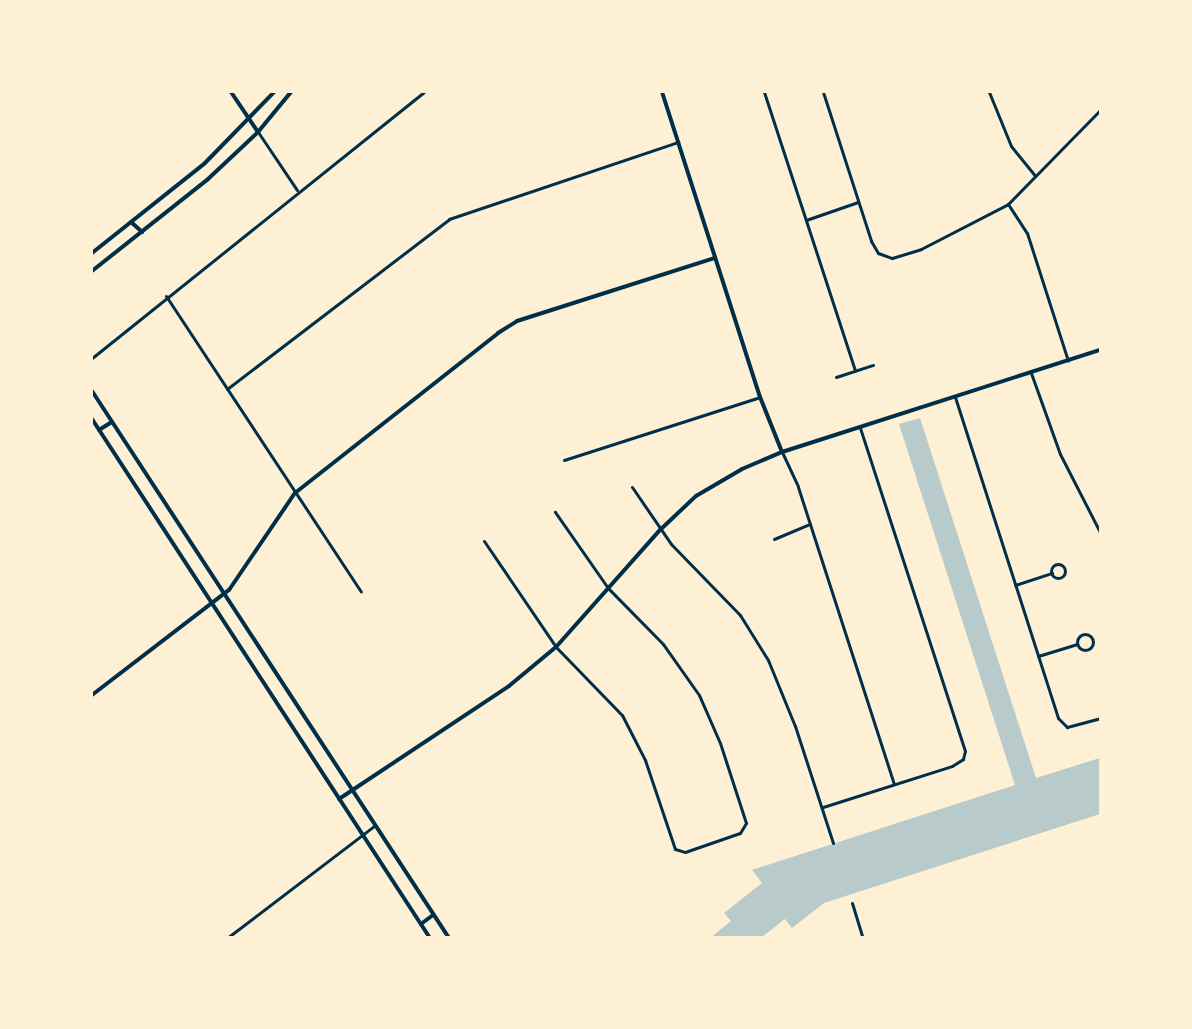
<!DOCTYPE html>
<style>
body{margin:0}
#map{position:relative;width:1192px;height:1029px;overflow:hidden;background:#fdf0d5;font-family:Jost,sans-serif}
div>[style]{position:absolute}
.green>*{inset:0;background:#b9caca}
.minor>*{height:3px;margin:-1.5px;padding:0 1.5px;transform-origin:1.5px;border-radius:1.5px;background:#003049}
.minor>.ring{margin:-1.5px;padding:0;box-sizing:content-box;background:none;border:3px solid #003049;border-radius:50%}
.tertiary>*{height:4px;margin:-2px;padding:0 2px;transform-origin:2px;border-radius:2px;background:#003049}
.secondary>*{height:4px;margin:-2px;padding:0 2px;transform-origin:2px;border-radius:2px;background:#003049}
span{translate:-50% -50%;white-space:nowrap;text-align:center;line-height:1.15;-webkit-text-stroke:5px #fdf0d5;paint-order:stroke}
.frame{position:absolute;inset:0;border:93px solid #fdf0d5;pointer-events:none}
</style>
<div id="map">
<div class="green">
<div style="clip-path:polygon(920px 418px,1036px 778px,1100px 758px,1100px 814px,824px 903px,792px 928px,785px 919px,762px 937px,710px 938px,731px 921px,724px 913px,762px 883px,752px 870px,1015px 785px,899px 424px)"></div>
</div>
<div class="minor">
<div style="left:764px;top:92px;width:293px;rotate:71.9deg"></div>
<div style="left:823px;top:92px;width:157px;rotate:72.1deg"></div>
<div style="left:871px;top:241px;width:14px;rotate:60deg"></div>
<div style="left:878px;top:253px;width:15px;rotate:20deg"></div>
<div style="left:892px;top:258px;width:30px;rotate:-17deg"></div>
<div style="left:921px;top:249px;width:98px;rotate:-27.3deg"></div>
<div style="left:1008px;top:204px;width:132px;rotate:-45.6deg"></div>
<div style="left:989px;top:92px;width:58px;rotate:67.8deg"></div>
<div style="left:1011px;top:146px;width:38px;rotate:51deg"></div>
<div style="left:258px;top:132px;width:70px;rotate:56.1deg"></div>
<div style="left:1008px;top:204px;width:35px;rotate:57deg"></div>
<div style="left:1027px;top:233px;width:134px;rotate:72.2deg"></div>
<div style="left:806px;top:220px;width:55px;rotate:-19.1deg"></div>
<div style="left:166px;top:296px;width:354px;rotate:56.6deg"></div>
<div style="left:92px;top:358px;width:425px;rotate:-38.7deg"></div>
<div style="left:1031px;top:373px;width:86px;rotate:70.3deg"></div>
<div style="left:1060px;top:454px;width:88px;rotate:62.9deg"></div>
<div style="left:836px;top:377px;width:39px;rotate:-18deg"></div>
<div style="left:227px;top:389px;width:280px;rotate:-37.4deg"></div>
<div style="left:449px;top:219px;width:242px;rotate:-18.6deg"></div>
<div style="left:955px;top:397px;width:337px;rotate:72.2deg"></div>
<div style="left:1058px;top:718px;width:13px;rotate:45deg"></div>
<div style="left:1067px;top:727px;width:34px;rotate:-15deg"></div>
<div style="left:782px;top:452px;width:38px;rotate:65deg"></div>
<div style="left:798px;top:487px;width:312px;rotate:72.1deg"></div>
<div style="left:564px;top:460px;width:206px;rotate:-17.8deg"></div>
<div style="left:632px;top:487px;width:69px;rotate:55.6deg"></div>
<div style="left:671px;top:544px;width:99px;rotate:45.8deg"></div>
<div style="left:740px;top:615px;width:53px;rotate:58.1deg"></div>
<div style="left:768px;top:660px;width:71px;rotate:67.8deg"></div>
<div style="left:795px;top:726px;width:123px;rotate:72deg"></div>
<div style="left:774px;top:539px;width:39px;rotate:-23deg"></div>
<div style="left:484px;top:541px;width:128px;rotate:55.8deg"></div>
<div style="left:556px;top:647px;width:95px;rotate:45.9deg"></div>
<div style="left:622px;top:715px;width:51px;rotate:62.9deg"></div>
<div style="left:645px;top:760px;width:94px;rotate:71.4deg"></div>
<div style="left:675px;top:849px;width:10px;rotate:17deg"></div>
<div style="left:685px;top:852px;width:58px;rotate:-19.1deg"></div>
<div style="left:740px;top:833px;width:12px;rotate:-59deg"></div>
<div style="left:746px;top:823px;width:84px;rotate:-108deg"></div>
<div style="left:720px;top:743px;width:52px;rotate:-113.6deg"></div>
<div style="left:699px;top:695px;width:62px;rotate:-125.2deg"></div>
<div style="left:663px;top:644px;width:78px;rotate:-134.5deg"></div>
<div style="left:608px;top:588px;width:93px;rotate:-124.9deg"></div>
<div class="ring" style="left:1051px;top:564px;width:11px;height:11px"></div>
<div style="left:1015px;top:585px;width:39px;rotate:-18deg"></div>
<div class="ring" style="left:1077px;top:634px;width:13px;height:13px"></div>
<div style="left:1038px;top:656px;width:41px;rotate:-17.1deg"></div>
<div style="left:823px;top:807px;width:135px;rotate:-17.6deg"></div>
<div style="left:952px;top:766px;width:13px;rotate:-32deg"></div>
<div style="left:963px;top:759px;width:8px;rotate:-76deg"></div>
<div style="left:965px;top:751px;width:340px;rotate:-108deg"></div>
<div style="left:852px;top:903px;width:37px;rotate:73deg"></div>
<div style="left:227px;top:938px;width:185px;rotate:-37.3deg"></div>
</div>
<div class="tertiary">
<div style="left:231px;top:92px;width:48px;rotate:56deg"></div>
<div style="left:662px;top:92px;width:320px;rotate:72.2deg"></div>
<div style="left:760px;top:397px;width:59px;rotate:68.2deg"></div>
<div style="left:92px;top:695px;width:173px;rotate:-37.5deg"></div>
<div style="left:229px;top:590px;width:117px;rotate:-55.8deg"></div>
<div style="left:295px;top:493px;width:258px;rotate:-38.2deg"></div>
<div style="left:498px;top:333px;width:22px;rotate:-32deg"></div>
<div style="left:517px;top:321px;width:207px;rotate:-17.7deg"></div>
<div style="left:339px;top:799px;width:204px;rotate:-33.6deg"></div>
<div style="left:509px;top:686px;width:61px;rotate:-39.7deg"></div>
<div style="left:556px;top:647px;width:157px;rotate:-48.4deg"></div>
<div style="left:660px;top:530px;width:50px;rotate:-43.4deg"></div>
<div style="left:696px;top:496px;width:53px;rotate:-30.4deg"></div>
<div style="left:742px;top:469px;width:43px;rotate:-23deg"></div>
<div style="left:782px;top:452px;width:334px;rotate:-17.8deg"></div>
</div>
<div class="secondary">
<div style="left:131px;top:222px;width:15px;rotate:42deg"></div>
<div style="left:92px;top:253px;width:144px;rotate:-38.5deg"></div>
<div style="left:205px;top:163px;width:99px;rotate:-45.8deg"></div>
<div style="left:92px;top:271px;width:148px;rotate:-38.4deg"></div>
<div style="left:208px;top:179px;width:69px;rotate:-43.2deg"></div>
<div style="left:258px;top:132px;width:52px;rotate:-50.5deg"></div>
<div style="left:92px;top:391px;width:653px;rotate:56.87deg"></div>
<div style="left:92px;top:419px;width:619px;rotate:56.93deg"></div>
<div style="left:99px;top:430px;width:15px;rotate:-32deg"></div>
<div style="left:421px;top:924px;width:15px;rotate:-37deg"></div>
</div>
<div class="frame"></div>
</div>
